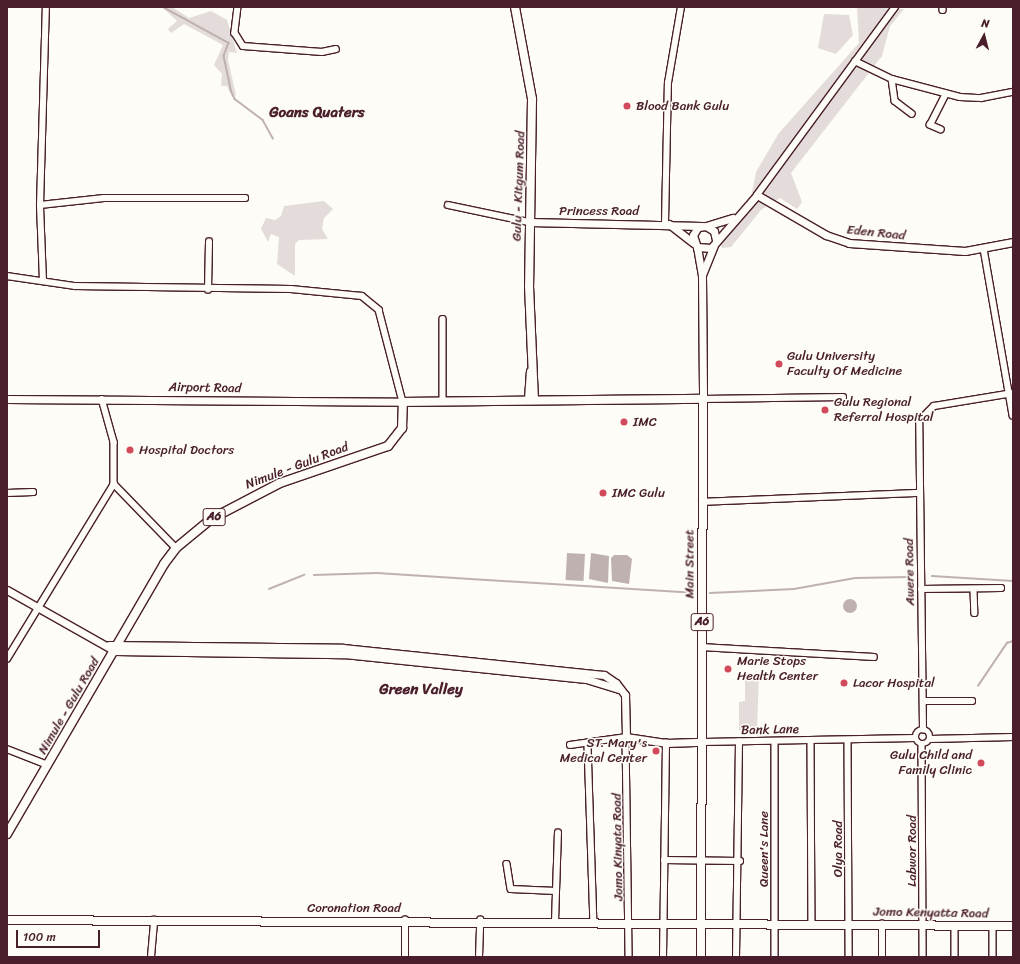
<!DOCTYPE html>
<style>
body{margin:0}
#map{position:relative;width:1020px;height:964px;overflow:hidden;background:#fdfcf7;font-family:Sriracha,sans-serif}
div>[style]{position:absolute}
.green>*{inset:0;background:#e3dcda}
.water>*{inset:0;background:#c0b1b1;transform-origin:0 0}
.round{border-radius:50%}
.stream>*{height:1.5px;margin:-0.75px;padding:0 0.75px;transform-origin:0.75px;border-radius:0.75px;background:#c0b1b1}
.roads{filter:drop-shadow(1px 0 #4a1f2b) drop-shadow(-1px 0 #4a1f2b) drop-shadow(0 1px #4a1f2b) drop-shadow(0 -1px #4a1f2b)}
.minor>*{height:5.5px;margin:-2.75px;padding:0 2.75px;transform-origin:2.75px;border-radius:2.75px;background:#fdfcf7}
.minor>.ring{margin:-2.75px;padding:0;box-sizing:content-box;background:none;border:5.5px solid #fdfcf7;border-radius:50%}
.tertiary>*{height:7px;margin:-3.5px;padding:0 3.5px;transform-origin:3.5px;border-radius:3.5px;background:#fdfcf7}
.secondary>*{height:8px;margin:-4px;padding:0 4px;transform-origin:4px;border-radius:4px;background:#fdfcf7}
.primary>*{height:8px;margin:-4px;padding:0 4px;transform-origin:4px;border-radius:4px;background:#fdfcf7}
.dots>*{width:11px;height:11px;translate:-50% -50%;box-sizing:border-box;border:2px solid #fdfcf7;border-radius:50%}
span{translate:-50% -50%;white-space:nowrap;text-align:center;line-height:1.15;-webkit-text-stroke:3px #fdfcf7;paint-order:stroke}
.shield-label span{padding:1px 3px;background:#fdfcf7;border:1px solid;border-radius:3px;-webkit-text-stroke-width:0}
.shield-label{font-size:12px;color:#4a1f2b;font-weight:700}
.poi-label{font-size:13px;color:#4a1f2b}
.left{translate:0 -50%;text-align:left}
.right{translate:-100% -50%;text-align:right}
.street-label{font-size:13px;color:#4a1f2b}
.quarter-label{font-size:15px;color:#4a1f2b;font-weight:700}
.frame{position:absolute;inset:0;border:8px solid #4a1f2b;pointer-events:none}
.north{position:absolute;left:964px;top:16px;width:40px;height:40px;-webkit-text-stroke:3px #fdfcf7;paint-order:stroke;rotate:7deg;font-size:11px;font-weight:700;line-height:16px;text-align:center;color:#4a1f2b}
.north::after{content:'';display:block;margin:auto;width:14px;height:18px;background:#4a1f2b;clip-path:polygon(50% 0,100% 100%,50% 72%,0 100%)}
.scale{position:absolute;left:16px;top:930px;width:84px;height:18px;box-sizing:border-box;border:2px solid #4a1f2b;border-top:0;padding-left:5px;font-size:12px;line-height:14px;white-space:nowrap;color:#4a1f2b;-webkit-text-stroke:3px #fdfcf7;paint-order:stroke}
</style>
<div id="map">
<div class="green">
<div style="clip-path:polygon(162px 7px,172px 7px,189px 18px,211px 11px,227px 20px,237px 53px,229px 52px,228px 60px,236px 95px,232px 97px,227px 86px,221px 86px,222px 74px,214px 65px,223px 45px,184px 24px,171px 33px,168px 29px,177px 21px)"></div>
<div style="clip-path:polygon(857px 7px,904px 9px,890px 26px,882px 56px,791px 173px,802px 202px,797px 209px,780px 198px,761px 210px,731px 247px,722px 248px,719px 242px,750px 202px,756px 172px,779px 133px,859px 43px)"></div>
<div style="clip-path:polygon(824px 14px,849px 15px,853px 35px,836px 54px,818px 48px)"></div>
<div style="clip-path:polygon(324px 201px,333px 209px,324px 218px,322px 229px,328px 239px,299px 240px,295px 244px,295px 276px,277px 264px,279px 237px,271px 234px,268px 242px,261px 229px,266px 218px,275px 220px,281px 216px,284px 206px)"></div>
<div style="clip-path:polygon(745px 674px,759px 677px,757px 729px,739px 730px,739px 702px,745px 701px)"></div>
</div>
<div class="water">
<div style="left:567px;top:553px;width:18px;height:27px;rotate:3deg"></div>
<div style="clip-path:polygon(591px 553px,609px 556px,608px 583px,589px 579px)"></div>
<div style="clip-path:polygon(614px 555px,627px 555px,632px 559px,629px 584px,612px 581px,611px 558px)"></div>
<div class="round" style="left:843px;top:599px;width:14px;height:14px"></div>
</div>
<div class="stream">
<div style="left:163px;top:7px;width:75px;rotate:28.6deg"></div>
<div style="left:229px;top:43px;width:14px;rotate:111deg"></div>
<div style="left:224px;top:56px;width:35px;rotate:78deg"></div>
<div style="left:231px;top:90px;width:10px;rotate:66deg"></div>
<div style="left:235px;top:99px;width:35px;rotate:37deg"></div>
<div style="left:263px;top:120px;width:21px;rotate:61deg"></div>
<div style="left:314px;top:575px;width:63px;rotate:-1.8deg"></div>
<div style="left:377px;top:573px;width:316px;rotate:3.6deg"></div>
<div style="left:932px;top:576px;width:81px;rotate:3.5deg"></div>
<div style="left:269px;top:589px;width:38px;rotate:-22deg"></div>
<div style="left:710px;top:593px;width:84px;rotate:-2.7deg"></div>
<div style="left:794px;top:589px;width:62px;rotate:-10.2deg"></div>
<div style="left:855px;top:578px;width:56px;rotate:-1deg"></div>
<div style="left:978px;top:686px;width:52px;rotate:-56deg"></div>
<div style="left:1007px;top:643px;width:6px;rotate:-18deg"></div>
</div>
<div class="roads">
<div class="minor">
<div style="left:238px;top:7px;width:26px;rotate:97deg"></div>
<div style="left:235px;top:33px;width:15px;rotate:58deg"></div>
<div style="left:243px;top:46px;width:79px;rotate:4.3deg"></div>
<div style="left:322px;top:52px;width:14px;rotate:-12deg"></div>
<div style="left:943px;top:7px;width:3px;rotate:90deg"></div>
<div style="left:855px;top:61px;width:41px;rotate:25.9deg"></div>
<div style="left:892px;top:79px;width:70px;rotate:14.8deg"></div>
<div style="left:960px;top:97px;width:21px;rotate:3deg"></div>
<div style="left:981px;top:98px;width:33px;rotate:-11deg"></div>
<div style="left:892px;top:79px;width:22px;rotate:82deg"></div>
<div style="left:895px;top:101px;width:21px;rotate:37deg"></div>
<div style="left:941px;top:130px;width:12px;rotate:-156deg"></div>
<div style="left:930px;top:125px;width:35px;rotate:-63deg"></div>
<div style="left:757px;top:195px;width:233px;rotate:-53.7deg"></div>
<div style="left:40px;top:205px;width:64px;rotate:-6.2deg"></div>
<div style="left:104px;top:198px;width:141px"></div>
<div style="left:448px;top:205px;width:83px;rotate:11.9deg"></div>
<div style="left:665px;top:223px;width:140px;rotate:-88.8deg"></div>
<div style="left:668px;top:83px;width:77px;rotate:-80.3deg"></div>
<div style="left:984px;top:249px;width:169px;rotate:80.1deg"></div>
<div style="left:7px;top:276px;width:69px;rotate:8.4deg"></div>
<div style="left:75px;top:286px;width:216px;rotate:0.8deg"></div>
<div style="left:291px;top:289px;width:71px;rotate:5.6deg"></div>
<div style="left:362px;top:296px;width:22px;rotate:39deg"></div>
<div style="left:379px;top:310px;width:95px;rotate:75.4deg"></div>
<div style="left:43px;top:281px;width:76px;rotate:-92.3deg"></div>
<div style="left:40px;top:205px;width:198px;rotate:-88.3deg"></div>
<div style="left:208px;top:290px;width:48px;rotate:-88.8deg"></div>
<div style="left:443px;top:319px;width:82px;rotate:90deg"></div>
<div style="left:102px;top:399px;width:45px;rotate:74.4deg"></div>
<div style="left:114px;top:442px;width:42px;rotate:90deg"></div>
<div style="left:114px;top:484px;width:89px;rotate:45.9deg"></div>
<div style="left:703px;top:399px;width:140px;rotate:-0.8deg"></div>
<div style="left:7px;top:493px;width:26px;rotate:-2deg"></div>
<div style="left:702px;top:502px;width:217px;rotate:-2.4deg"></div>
<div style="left:921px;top:589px;width:80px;rotate:-0.7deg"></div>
<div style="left:974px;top:590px;width:23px;rotate:88deg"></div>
<div style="left:701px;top:647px;width:173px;rotate:3.3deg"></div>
<div style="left:7px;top:659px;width:205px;rotate:-58.6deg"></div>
<div style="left:923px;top:701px;width:49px"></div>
<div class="ring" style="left:916px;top:730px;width:8.5px;height:8.5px"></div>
<div style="left:923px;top:730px;width:309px;rotate:-90.7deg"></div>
<div style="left:919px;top:421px;width:21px;rotate:-45deg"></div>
<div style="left:934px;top:406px;width:80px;rotate:-9.3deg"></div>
<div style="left:930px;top:739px;width:83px;rotate:-1.4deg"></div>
<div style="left:848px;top:740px;width:217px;rotate:89.7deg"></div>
<div style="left:811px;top:741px;width:183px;rotate:89.7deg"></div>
<div style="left:703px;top:742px;width:212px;rotate:-1.1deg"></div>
<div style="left:775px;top:742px;width:215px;rotate:90deg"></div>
<div style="left:570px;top:745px;width:57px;rotate:-8.1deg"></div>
<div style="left:626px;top:737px;width:220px;rotate:89.2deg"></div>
<div style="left:588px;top:745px;width:178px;rotate:88.1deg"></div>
<div style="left:922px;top:745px;width:212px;rotate:89.7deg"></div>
<div style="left:7px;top:749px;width:44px;rotate:21.3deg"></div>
<div style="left:664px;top:860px;width:76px;rotate:0.8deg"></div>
<div style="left:507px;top:864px;width:25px;rotate:81deg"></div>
<div style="left:511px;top:889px;width:45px;rotate:2.5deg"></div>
<div style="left:555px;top:922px;width:89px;rotate:-88.1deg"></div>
<div style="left:955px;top:925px;width:32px;rotate:90deg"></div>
<div style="left:993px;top:925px;width:32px;rotate:90deg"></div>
<div style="left:151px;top:957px;width:37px;rotate:-85deg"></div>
<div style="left:405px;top:957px;width:37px;rotate:-90deg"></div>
<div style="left:479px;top:957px;width:37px;rotate:-88deg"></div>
<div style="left:663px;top:957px;width:214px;rotate:-89.2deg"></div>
<div style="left:736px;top:957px;width:215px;rotate:-89.2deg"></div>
<div style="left:882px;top:957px;width:33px;rotate:-90deg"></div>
</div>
<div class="tertiary">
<div style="left:529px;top:222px;width:173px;rotate:1.3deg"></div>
<div style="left:669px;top:224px;width:31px;rotate:38deg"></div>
<div style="left:706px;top:226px;width:28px;rotate:-17deg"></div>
<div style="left:716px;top:240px;width:9px;rotate:-103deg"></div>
<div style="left:714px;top:231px;width:9px;rotate:-148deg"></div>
<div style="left:706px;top:226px;width:8px;rotate:173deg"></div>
<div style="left:698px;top:227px;width:9px;rotate:122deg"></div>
<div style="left:693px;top:235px;width:13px;rotate:72deg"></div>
<div style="left:697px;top:247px;width:14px;rotate:4deg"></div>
<div style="left:711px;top:248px;width:70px;rotate:-49deg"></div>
<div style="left:757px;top:195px;width:80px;rotate:30.1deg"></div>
<div style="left:826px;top:235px;width:24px;rotate:19deg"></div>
<div style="left:849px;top:243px;width:116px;rotate:3.9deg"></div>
<div style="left:965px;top:251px;width:49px;rotate:-10.6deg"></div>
<div style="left:697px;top:247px;width:29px;rotate:80deg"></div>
<div style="left:702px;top:276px;width:123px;rotate:89.5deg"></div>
<div style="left:702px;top:275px;width:31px;rotate:-68deg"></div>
<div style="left:7px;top:399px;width:396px;rotate:0.4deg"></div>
<div style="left:7px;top:590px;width:124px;rotate:29.5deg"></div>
<div style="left:115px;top:651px;width:229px;rotate:0.8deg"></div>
<div style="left:344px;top:654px;width:243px;rotate:5.9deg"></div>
<div style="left:586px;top:679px;width:34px;rotate:17deg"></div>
<div style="left:109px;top:645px;width:234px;rotate:0.7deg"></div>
<div style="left:343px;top:648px;width:262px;rotate:5.9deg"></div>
<div style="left:604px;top:675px;width:14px;rotate:34deg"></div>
<div style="left:616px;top:683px;width:15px;rotate:53deg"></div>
<div style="left:625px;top:695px;width:42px;rotate:88.6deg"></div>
<div style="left:626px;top:737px;width:40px;rotate:8.5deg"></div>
<div style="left:666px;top:743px;width:37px;rotate:-2deg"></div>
</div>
<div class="secondary">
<div style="left:7px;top:920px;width:1006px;rotate:0.34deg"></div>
</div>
<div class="primary">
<div style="left:515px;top:7px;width:94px;rotate:79.5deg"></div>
<div style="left:532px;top:99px;width:187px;rotate:90.9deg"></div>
<div style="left:529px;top:286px;width:114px;rotate:87.5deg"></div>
<div style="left:529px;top:399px;width:27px;rotate:-86deg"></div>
<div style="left:7px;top:834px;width:312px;rotate:-59.8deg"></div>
<div style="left:164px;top:564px;width:20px;rotate:-53deg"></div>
<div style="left:176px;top:548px;width:45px;rotate:-39.6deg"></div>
<div style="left:211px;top:519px;width:78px;rotate:-27.6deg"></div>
<div style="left:280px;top:483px;width:114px;rotate:-18.9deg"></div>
<div style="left:388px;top:446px;width:23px;rotate:-52deg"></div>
<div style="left:402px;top:428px;width:26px;rotate:-88deg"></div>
<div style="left:403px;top:402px;width:300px;rotate:-0.6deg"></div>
<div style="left:703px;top:399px;width:558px;rotate:90.21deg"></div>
</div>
</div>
<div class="dots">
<div style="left:627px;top:106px;background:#d1495b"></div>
<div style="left:779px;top:364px;background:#d1495b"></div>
<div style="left:825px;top:410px;background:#d1495b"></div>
<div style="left:624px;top:422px;background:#d1495b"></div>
<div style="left:130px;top:450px;background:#d1495b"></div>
<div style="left:603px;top:493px;background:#d1495b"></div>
<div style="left:728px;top:669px;background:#d1495b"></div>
<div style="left:844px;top:683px;background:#d1495b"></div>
<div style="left:656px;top:751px;background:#d1495b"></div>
<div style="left:981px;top:763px;background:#d1495b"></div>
</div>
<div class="shield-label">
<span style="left:214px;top:517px">A6</span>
<span style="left:702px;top:622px">A6</span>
</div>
<div class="poi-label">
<span class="left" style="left:636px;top:106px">Blood Bank Gulu</span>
<span class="left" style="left:787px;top:364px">Gulu University<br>Faculty Of Medicine</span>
<span class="left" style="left:834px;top:410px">Gulu Regional<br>Referral Hospital</span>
<span class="left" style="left:633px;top:422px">IMC</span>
<span class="left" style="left:139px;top:450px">Hospital Doctors</span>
<span class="left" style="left:612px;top:493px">IMC Gulu</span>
<span class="left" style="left:737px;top:669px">Marie Stops<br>Health Center</span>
<span class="left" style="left:853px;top:683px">Lacor Hospital</span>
<span class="right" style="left:647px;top:751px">ST. Mary's<br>Medical Center</span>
<span class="right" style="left:972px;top:763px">Gulu Child and<br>Family Clinic</span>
</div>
<div class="street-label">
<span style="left:519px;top:186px;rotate:-88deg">Gulu - Kitgum Road</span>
<span style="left:599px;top:211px">Princess Road</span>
<span style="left:876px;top:233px;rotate:6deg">Eden Road</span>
<span style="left:205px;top:388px;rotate:1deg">Airport Road</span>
<span style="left:297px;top:466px;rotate:-21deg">Nimule - Gulu Road</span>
<span style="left:690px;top:564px;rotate:-90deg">Main Street</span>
<span style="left:910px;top:572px;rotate:-91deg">Awere Road</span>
<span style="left:69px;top:706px;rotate:-60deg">Nimule - Gulu Road</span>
<span style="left:770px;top:730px;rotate:-1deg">Bank Lane</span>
<span style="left:618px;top:847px;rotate:-91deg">Jomo Kinyata Road</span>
<span style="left:764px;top:849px;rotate:-90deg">Queen's Lane</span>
<span style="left:838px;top:849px;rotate:-90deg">Olya Road</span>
<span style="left:912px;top:851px;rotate:-90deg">Labwor Road</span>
<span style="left:354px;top:908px">Coronation Road</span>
<span style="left:931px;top:913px;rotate:1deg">Jomo Kenyatta Road</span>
</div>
<div class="quarter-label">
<span style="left:317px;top:113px">Goans Quaters</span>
<span style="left:421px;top:690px">Green Valley</span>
</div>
<div class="frame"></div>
<div class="north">N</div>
<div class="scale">100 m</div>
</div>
